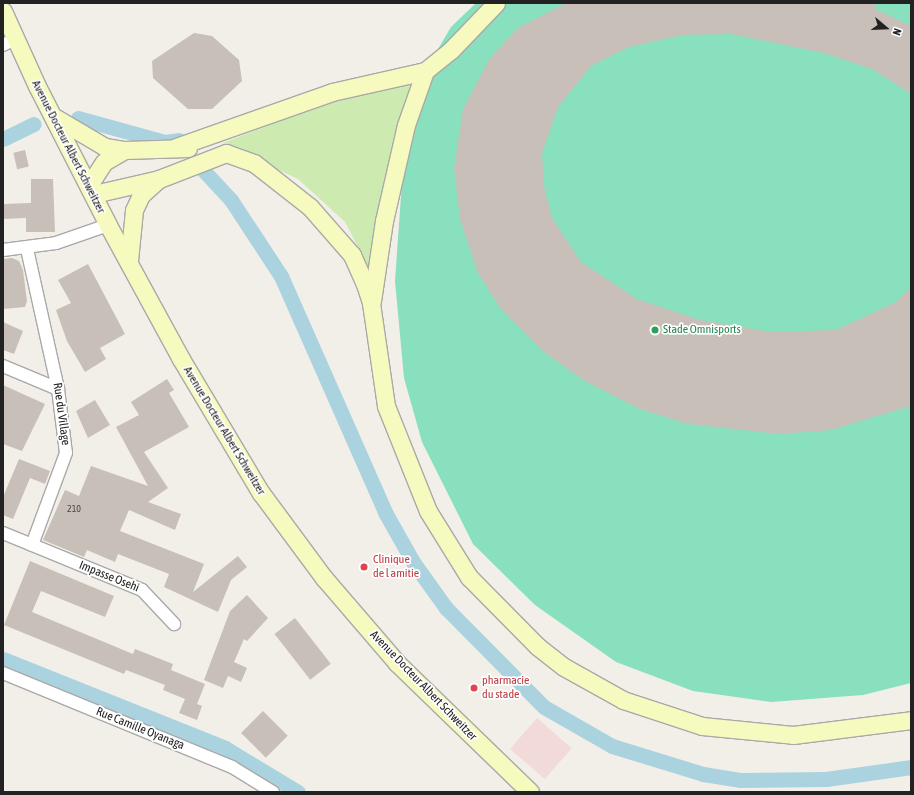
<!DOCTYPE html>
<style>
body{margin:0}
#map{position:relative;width:914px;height:795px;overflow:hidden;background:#f2efe9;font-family:"Asap Condensed",sans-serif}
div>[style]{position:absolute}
.commercial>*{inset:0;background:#f2dad9;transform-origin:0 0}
.grass>*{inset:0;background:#cdebb0}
.pitch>*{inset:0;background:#88e0be}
.canal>*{height:15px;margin:-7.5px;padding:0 7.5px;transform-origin:7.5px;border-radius:7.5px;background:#aad3df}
.building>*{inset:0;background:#c7bfb8;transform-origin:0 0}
.roads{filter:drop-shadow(1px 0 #a9a9a9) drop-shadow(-1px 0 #a9a9a9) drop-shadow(0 1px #a9a9a9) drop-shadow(0 -1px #a9a9a9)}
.minor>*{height:12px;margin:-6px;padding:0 6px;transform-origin:6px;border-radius:6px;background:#fff}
.secondary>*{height:17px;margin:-8.5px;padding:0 8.5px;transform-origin:8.5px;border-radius:8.5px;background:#f7fabf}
.dots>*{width:11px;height:11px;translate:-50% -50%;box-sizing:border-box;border:2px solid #fff;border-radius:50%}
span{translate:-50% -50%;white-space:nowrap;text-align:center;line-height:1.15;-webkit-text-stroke:3.5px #fff;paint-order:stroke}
.number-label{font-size:10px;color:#4b4948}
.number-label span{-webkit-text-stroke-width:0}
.street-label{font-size:12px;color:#222}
.leisure-label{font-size:12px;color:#27864d}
.left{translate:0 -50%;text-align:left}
.health-label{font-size:12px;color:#be3a42}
.frame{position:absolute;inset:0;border:4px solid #222;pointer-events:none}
.north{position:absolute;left:866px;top:8px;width:40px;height:40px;-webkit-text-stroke:3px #fff;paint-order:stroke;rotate:109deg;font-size:11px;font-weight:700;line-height:16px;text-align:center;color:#222}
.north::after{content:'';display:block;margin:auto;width:14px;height:18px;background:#222;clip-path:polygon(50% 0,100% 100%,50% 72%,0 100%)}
</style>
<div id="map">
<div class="commercial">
<div style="left:537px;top:718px;width:46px;height:41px;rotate:41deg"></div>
</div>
<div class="grass">
<div style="clip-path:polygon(412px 84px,370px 270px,345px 222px,298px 179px,223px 143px,331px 101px)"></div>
</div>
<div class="pitch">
<div style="clip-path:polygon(476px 3px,911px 3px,911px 683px,863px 695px,771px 702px,693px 691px,616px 662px,535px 605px,473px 544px,422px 442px,404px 378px,395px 281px,406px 125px,425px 71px,451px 27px)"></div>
</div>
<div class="canal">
<div style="left:78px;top:118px;width:90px;rotate:15.4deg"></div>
<div style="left:165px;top:142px;width:14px;rotate:-8deg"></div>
<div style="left:3px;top:139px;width:34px;rotate:-26deg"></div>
<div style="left:204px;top:171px;width:40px;rotate:47deg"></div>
<div style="left:231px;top:200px;width:91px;rotate:56.7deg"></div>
<div style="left:281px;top:276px;width:260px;rotate:66.2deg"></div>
<div style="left:386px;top:514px;width:55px;rotate:60.6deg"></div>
<div style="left:413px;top:562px;width:57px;rotate:54.3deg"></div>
<div style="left:446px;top:608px;width:139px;rotate:45.3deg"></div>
<div style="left:544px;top:707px;width:78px;rotate:29.8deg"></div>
<div style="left:612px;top:746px;width:95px;rotate:17.1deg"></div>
<div style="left:703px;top:774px;width:37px;rotate:9deg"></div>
<div style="left:740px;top:780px;width:86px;rotate:-0.7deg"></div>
<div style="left:826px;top:779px;width:86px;rotate:-8deg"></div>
<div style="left:3px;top:659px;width:239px;rotate:21.8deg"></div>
<div style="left:225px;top:748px;width:85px;rotate:31.1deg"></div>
</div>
<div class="building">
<div style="clip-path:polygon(566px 3px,876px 3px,875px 9px,911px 26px,911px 94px,872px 69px,824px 53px,731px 34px,682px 35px,629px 47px,591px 66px,558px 107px,542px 153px,544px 186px,552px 218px,581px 262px,637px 299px,700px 320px,771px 332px,836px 330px,896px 302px,911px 287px,911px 406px,830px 430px,780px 434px,688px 424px,640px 409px,583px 380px,544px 352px,500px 308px,477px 271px,460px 219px,454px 168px,463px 109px,490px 58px,518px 28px)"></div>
<div style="clip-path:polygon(194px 33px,212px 36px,239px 60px,242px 81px,212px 109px,188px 109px,153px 78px,152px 61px)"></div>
<div style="left:25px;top:150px;width:17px;height:12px;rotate:77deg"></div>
<div style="clip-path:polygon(31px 179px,53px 179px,55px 232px,26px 232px,26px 218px,3px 219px,3px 204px,31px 203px)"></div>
<div style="clip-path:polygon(12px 258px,19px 261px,23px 270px,27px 301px,25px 307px,3px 309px,3px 259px)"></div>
<div style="clip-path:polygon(88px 264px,125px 334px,100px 348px,106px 359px,85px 372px,67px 341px,56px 310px,71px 303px,58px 280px)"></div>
<div style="clip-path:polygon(3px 322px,23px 331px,14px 354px,3px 350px)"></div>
<div style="clip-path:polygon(167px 379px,174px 390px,169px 393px,189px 427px,144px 452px,168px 488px,148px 502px,181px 514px,175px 530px,129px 510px,120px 531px,204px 564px,193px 592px,238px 556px,247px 567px,231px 580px,218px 612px,164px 587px,169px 574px,118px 554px,115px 562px,87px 550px,84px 557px,43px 540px,65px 490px,79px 496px,91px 466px,148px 486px,116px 427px,139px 415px,131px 402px)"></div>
<div style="clip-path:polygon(3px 385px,45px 404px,22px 451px,3px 444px)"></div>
<div style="clip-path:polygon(95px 400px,110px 425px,88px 438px,76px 411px)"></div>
<div style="clip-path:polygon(19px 459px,50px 471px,45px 484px,30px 478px,13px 519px,3px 515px,3px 497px)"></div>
<div style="clip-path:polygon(30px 561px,114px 596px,105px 617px,41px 591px,32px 612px,133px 654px,135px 649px,173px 664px,171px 670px,205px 684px,197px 704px,202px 706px,197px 720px,179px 713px,185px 699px,163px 690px,165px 685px,126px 670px,124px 674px,4px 625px)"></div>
<div style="clip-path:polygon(247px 595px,268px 618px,247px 641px,244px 639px,234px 662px,247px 668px,241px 682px,228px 676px,223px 688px,204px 680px,230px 611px)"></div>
<div style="left:295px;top:618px;width:58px;height:26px;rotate:52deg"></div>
<div style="left:263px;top:711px;width:35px;height:31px;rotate:45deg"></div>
</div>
<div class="roads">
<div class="minor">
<div style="left:3px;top:45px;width:13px;rotate:-27deg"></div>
<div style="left:27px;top:249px;width:143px;rotate:77.5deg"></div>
<div style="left:58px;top:389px;width:64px;rotate:82.9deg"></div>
<div style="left:66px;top:453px;width:98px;rotate:110.3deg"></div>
<div style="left:3px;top:250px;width:53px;rotate:-7.5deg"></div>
<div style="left:56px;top:243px;width:55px;rotate:-19.1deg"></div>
<div style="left:3px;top:366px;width:60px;rotate:22.7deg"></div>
<div style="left:3px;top:533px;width:150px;rotate:22.3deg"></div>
<div style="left:142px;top:590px;width:47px;rotate:46.7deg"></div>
<div style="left:3px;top:673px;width:248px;rotate:22.3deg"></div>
<div style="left:232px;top:767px;width:48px;rotate:31.4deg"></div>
</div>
<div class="secondary">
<div style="left:3px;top:11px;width:82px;rotate:65.6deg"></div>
<div style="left:37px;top:86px;width:156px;rotate:62.9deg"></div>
<div style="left:108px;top:225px;width:153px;rotate:61.4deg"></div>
<div style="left:181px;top:359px;width:156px;rotate:59.2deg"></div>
<div style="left:261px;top:493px;width:106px;rotate:53.5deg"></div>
<div style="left:324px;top:578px;width:112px;rotate:49.3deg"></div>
<div style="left:397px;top:663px;width:185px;rotate:44.1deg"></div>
<div style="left:56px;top:118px;width:57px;rotate:30.6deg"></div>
<div style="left:105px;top:147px;width:20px;rotate:9deg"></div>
<div style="left:176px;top:147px;width:165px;rotate:-19.4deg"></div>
<div style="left:332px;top:92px;width:95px;rotate:-12.7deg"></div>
<div style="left:89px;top:185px;width:27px;rotate:-57deg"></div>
<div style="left:104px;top:162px;width:24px;rotate:-30deg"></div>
<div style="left:125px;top:150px;width:63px;rotate:-1.8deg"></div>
<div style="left:94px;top:194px;width:67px;rotate:-13deg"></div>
<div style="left:159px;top:179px;width:72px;rotate:-21.2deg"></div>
<div style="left:226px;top:153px;width:30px;rotate:20deg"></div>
<div style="left:254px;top:163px;width:71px;rotate:38.2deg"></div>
<div style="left:310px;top:207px;width:64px;rotate:48.8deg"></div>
<div style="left:352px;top:255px;width:32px;rotate:66deg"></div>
<div style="left:365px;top:284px;width:20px;rotate:72deg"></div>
<div style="left:371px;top:303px;width:104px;rotate:81.7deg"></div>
<div style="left:386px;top:406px;width:113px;rotate:68.2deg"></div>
<div style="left:428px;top:511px;width:78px;rotate:58.2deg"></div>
<div style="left:469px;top:577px;width:97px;rotate:45.4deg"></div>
<div style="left:537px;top:646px;width:34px;rotate:38deg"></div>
<div style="left:564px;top:667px;width:68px;rotate:29.2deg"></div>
<div style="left:623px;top:700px;width:83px;rotate:18.2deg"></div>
<div style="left:702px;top:726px;width:91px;rotate:5.6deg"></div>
<div style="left:793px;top:735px;width:119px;rotate:-7.2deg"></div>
<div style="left:129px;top:261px;width:51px;rotate:-84.4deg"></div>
<div style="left:134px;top:210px;width:17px;rotate:-65deg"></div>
<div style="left:141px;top:195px;width:24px;rotate:-42deg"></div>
<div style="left:372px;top:301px;width:81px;rotate:-81.5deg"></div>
<div style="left:384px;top:221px;width:98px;rotate:-77.1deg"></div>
<div style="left:406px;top:125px;width:57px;rotate:-70.6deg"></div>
<div style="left:425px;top:71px;width:33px;rotate:-39deg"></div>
<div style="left:451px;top:50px;width:65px;rotate:-46.2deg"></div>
</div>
</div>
<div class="dots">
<div style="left:655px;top:330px;background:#2e9e5b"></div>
<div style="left:364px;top:567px;background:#e0444e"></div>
<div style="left:474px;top:688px;background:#e0444e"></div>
</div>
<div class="number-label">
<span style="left:74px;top:509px">210</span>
</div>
<div class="street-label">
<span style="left:68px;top:147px;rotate:63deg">Avenue Docteur Albert Schweitzer</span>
<span style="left:61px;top:414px;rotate:82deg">Rue du Village</span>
<span style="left:224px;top:431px;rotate:59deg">Avenue Docteur Albert Schweitzer</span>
<span style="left:109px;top:577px;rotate:22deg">Impasse Osehi</span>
<span style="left:423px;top:686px;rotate:46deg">Avenue Docteur Albert Schweitzer</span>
<span style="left:140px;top:729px;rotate:22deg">Rue Camille Oyanaga</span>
</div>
<div class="leisure-label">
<span class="left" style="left:663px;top:330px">Stade Omnisports</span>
</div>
<div class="health-label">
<span class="left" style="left:373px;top:567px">Clinique<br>de l amitie</span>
<span class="left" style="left:482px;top:688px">pharmacie<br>du stade</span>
</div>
<div class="frame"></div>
<div class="north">N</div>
</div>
